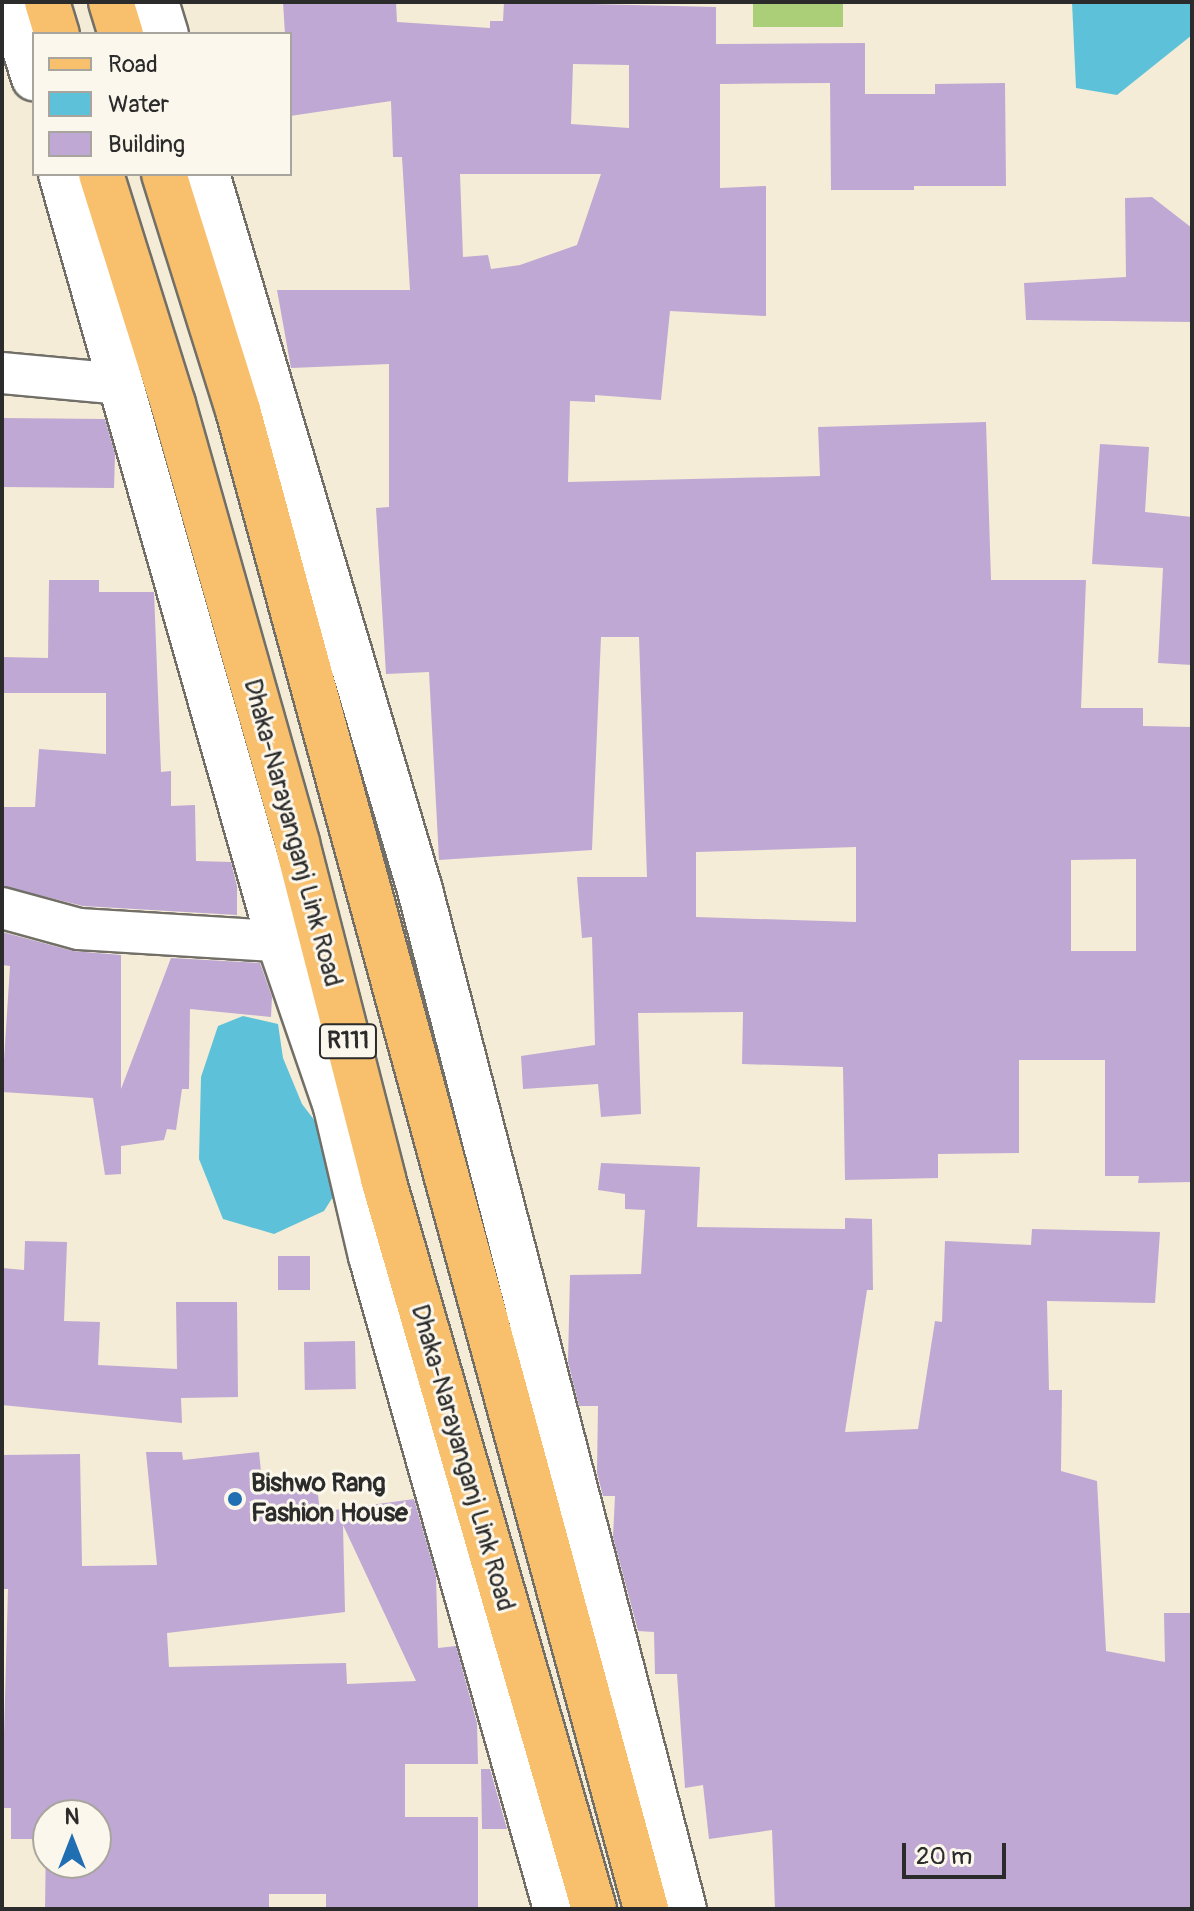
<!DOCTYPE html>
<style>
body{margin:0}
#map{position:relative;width:1194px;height:1911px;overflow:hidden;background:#f4ecd6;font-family:Pangolin,sans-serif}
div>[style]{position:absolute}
.green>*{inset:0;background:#abcf78;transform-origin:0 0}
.water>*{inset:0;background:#5cc1d9}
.building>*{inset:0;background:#bfa8d3;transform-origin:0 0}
.roads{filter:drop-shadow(2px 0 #716f67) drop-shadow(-2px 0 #716f67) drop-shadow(0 2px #716f67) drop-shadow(0 -2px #716f67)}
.minor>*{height:40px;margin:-20px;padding:0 20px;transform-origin:20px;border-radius:20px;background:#fff}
.tertiary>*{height:44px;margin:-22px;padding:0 22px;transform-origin:22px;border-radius:22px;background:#fff}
.primary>*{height:44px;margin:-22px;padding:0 22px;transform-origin:22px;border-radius:22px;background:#f8bf6c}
.dots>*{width:22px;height:22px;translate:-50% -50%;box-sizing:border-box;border:4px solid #fbf7ec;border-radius:50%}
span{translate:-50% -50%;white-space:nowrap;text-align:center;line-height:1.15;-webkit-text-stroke:6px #fbf7ec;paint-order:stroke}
.shield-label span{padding:2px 6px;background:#fbf7ec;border:2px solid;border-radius:6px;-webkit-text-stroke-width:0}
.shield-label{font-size:24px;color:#2b2b2b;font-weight:700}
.street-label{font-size:26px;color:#2b2b2b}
.poi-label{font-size:26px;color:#2b2b2b;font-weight:700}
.left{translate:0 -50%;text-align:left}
.frame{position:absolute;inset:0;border:4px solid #2b2b2b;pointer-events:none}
.legend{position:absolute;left:32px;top:32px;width:260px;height:144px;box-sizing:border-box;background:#fbf7ec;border:2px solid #a8a59f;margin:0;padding:10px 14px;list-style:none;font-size:24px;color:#2b2b2b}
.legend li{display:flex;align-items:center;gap:16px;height:40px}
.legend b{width:40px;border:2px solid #a8a59f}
.north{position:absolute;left:32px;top:1799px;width:80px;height:80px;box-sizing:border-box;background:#fbf7ec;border:2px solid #a8a59f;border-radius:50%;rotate:0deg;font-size:22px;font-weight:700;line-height:32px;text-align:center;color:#2b2b2b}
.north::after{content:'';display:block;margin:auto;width:28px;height:36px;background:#1f6fb2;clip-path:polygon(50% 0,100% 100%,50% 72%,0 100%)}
.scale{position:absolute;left:902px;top:1843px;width:104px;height:36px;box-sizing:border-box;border:4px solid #2b2b2b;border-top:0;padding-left:10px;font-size:24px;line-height:28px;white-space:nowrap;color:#2b2b2b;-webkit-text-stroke:6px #fbf7ec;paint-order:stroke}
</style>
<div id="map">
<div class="green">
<div style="left:753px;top:2px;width:90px;height:25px"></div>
</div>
<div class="water">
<div style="clip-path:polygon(1072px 2px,1192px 2px,1192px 35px,1117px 95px,1076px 88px)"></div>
<div style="clip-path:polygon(243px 1016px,278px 1024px,283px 1058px,302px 1104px,315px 1121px,337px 1125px,343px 1181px,324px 1211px,274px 1234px,223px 1219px,199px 1159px,201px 1077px,218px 1026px)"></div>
</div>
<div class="building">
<div style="clip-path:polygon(evenodd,283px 2px,396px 2px,397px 22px,490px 28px,490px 21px,503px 21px,504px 2px,716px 7px,716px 44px,865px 43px,865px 94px,935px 94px,935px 84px,1005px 83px,1006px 186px,914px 186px,914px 190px,831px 190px,830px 83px,720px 84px,720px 188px,766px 186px,766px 316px,670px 311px,661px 400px,595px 395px,595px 402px,570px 401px,568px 482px,820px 476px,818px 427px,986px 422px,991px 580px,1086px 580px,1081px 708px,1143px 708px,1143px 726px,1192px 727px,1192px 1182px,1138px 1183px,1139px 1176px,1105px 1176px,1105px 1060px,1019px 1060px,1019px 1153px,938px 1154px,938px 1178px,845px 1180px,843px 1067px,742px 1064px,743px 1012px,638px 1013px,641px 1114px,601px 1117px,598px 1084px,523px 1089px,521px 1056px,595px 1045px,592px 937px,582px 938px,577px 877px,647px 877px,639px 637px,601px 637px,592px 850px,439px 860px,429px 672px,386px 674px,376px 508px,389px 507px,389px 364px,291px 368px,277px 290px,410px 290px,402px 157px,393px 157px,391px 101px,290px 116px,290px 34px,285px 34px,283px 2px,573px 64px,629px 65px,629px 128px,571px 124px,573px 64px,283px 2px,460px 174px,601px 174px,577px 245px,520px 265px,491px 269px,488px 255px,463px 257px,460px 174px,283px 2px,856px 847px,856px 922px,696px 917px,696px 852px,856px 847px,283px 2px,1136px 859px,1136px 951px,1071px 951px,1071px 860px,1136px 859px)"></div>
<div style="clip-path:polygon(1152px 197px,1192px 228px,1192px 322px,1026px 320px,1024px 283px,1126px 277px,1125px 198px)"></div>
<div style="clip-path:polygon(2px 418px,105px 419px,115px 454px,114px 488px,2px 487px)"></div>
<div style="clip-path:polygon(1100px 444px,1149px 447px,1145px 512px,1192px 517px,1192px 665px,1158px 663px,1163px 568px,1092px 564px)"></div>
<div style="clip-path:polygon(49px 580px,99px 580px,99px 592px,154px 592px,161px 772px,171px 771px,171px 806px,195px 805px,196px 861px,231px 862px,237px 886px,237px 915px,83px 906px,2px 886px,2px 807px,35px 807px,39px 749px,106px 754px,106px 693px,2px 693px,2px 657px,48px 658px)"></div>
<div style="clip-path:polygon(2px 932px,73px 951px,121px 955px,121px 1089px,171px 958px,260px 963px,272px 997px,271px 1017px,190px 1009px,189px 1089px,182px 1089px,176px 1130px,167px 1129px,164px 1140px,121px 1146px,121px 1174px,105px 1175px,93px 1098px,2px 1092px,10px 966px,2px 965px)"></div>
<div style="clip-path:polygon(601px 1163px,700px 1167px,697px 1227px,845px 1229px,845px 1218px,872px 1219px,873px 1290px,867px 1290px,845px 1432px,918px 1429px,935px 1321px,942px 1322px,945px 1241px,1031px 1245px,1032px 1229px,1160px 1232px,1155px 1303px,1047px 1301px,1049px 1390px,1062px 1390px,1061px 1471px,1097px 1481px,1106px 1651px,1165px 1662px,1164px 1613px,1192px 1613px,1192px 1909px,775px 1909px,772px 1830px,709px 1839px,703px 1785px,685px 1788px,677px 1674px,655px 1674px,654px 1632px,638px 1631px,613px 1537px,615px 1496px,603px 1496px,597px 1473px,598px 1406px,579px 1406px,568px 1362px,570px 1275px,641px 1274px,645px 1210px,625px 1209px,625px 1194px,598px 1190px)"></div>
<div style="clip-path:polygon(25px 1241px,67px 1242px,64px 1321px,100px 1322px,98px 1365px,177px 1369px,176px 1302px,237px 1302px,238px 1397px,181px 1398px,182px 1423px,2px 1405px,2px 1268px,24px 1270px)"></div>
<div style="left:278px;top:1256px;width:32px;height:34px"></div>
<div style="left:355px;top:1341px;width:48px;height:51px;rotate:89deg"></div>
<div style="clip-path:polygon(evenodd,146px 1452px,182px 1452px,183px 1460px,259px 1452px,263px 1491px,317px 1486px,320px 1512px,414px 1499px,436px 1576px,438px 1648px,456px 1646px,477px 1723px,478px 1764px,405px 1764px,405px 1817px,478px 1817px,478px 1909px,326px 1908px,326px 1894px,269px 1894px,269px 1908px,45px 1909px,46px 1839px,11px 1839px,11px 1808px,2px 1808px,8px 1589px,2px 1589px,2px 1455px,80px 1454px,82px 1566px,157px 1565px,146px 1452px,343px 1525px,416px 1681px,347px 1684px,346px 1663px,169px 1667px,167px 1633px,345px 1612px,343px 1525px,146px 1452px,48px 1815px,96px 1815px,96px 1863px,48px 1863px,48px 1815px)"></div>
<div style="clip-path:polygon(481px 1769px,490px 1769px,507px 1829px,482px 1829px)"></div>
</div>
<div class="roads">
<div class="minor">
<div style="left:2px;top:373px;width:120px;rotate:5.3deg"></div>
<div style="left:2px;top:908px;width:80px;rotate:15.3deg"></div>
<div style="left:79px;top:929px;width:232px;rotate:3.5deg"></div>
</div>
<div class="tertiary">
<div style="left:10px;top:2px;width:80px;rotate:72.5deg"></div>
<div style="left:156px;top:2px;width:34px;rotate:73deg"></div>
<div style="left:61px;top:174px;width:797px;rotate:74.13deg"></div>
<div style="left:279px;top:941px;width:176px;rotate:71deg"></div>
<div style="left:336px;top:1107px;width:153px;rotate:76.8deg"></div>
<div style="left:371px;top:1256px;width:679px;rotate:74.18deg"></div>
<div style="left:207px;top:174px;width:747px;rotate:73.43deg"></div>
<div style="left:420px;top:890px;width:1053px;rotate:75.48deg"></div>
</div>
<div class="primary">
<div style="left:47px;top:2px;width:34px;rotate:73deg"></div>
<div style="left:111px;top:2px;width:34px;rotate:73deg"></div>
<div style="left:101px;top:174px;width:241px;rotate:72.6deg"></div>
<div style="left:173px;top:404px;width:456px;rotate:74.2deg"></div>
<div style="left:297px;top:843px;width:347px;rotate:75.6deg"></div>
<div style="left:383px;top:1179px;width:760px;rotate:73.88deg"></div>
<div style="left:164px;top:174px;width:247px;rotate:72.6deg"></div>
<div style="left:238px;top:410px;width:1554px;rotate:74.77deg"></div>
</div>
</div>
<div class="dots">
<div style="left:235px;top:1499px;background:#1f6fb2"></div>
</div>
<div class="shield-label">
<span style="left:348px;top:1041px">R111</span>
</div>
<div class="street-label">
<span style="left:292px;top:833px;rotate:75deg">Dhaka-Narayanganj Link Road</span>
<span style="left:462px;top:1458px;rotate:74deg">Dhaka-Narayanganj Link Road</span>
</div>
<div class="poi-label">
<span class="left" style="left:251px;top:1499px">Bishwo Rang<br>Fashion House</span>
</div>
<div class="frame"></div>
<ul class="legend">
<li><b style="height:10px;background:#f8bf6c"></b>Road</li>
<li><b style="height:22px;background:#5cc1d9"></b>Water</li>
<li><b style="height:22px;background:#bfa8d3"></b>Building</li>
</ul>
<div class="north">N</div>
<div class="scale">20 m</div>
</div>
